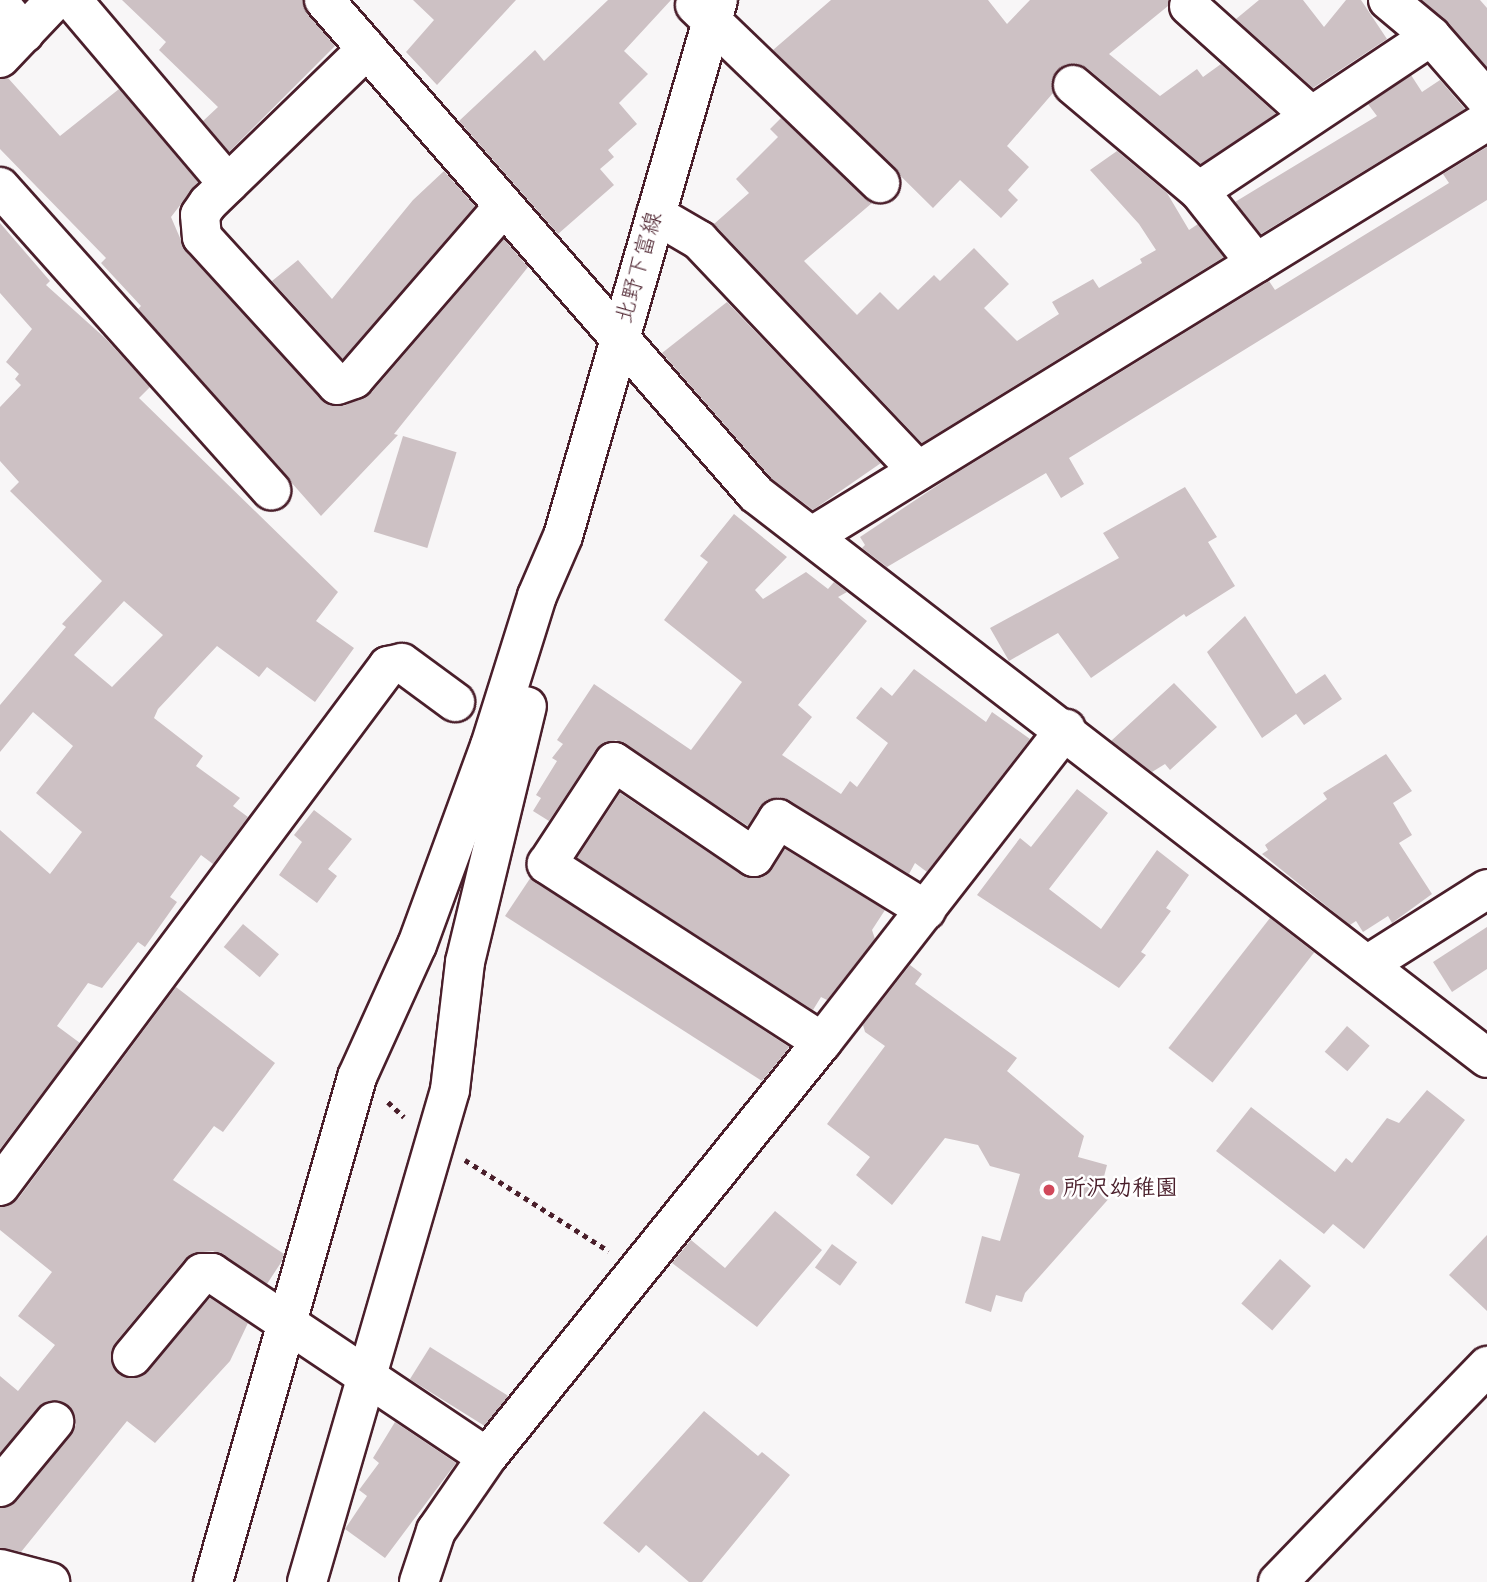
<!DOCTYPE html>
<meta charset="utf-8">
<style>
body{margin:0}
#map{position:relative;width:1487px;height:1582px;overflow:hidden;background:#f8f6f7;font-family:"Indie Flower","Klee One",sans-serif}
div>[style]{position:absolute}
.building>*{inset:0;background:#cdc1c4;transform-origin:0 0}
.path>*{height:4.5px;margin-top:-2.25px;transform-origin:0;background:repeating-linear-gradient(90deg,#4a1f2b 0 5px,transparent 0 10px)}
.roads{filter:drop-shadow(2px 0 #4a1f2b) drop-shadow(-2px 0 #4a1f2b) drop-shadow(0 2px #4a1f2b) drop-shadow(0 -2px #4a1f2b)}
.minor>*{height:38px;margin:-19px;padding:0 19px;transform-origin:19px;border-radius:19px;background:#fff}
.major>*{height:38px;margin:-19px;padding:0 19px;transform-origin:19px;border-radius:19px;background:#fff}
.dots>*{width:19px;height:19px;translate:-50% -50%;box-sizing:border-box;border:4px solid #fff;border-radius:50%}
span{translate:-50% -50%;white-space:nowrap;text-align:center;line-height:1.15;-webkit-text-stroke:5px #fff;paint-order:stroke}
.street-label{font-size:23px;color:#4a1f2b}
.poi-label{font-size:23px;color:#4a1f2b;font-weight:700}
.left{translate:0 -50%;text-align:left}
</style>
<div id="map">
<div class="building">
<div style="clip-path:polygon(122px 0,303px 0,308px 14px,335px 46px,229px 152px,203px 121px,218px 107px,159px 50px,166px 42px)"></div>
<div style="clip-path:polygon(413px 0,516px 0,437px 85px,406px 52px,434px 20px)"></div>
<div style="clip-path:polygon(608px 0,671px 0,624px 51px,648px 74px,619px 103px,637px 124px,608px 150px,614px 157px,600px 169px,614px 185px,558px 234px,459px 121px,535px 50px,544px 61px)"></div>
<div style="clip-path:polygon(831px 0,988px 0,1007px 24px,1030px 0,1168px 0,1168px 6px,1109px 54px,1160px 96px,1197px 69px,1203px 77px,1221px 64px,1276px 114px,1201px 164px,1087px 68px,1066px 64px,1056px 71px,1053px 93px,1007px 146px,1029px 167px,1008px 190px,1018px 200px,1001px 218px,960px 180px,933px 208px,773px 50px)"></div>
<div style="clip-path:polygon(1259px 0,1303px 0,1324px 27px,1346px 0,1361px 0,1387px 39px,1313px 88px,1236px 19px)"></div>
<div style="clip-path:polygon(1422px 0,1480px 0,1487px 8px,1487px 67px)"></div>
<div style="clip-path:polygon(1411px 75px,1422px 92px,1440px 80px,1465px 109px,1261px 234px,1235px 202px,1377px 116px,1368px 104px)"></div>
<div style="clip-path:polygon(8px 78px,60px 136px,119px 89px,198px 182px,171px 217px,186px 252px,331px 406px,344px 406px,371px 393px,504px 239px,528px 267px,394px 434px,398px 435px,321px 516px,138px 309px,141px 306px,101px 263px,106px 258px,0 149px,0 79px)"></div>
<div style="clip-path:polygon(781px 118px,872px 203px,804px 261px,857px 315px,880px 292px,898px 310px,934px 275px,940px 281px,974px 248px,1009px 284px,984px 308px,1017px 341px,1059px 314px,1052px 302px,1093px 279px,1099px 288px,1142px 263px,1140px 259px,1156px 250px,1139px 224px,1090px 170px,1117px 151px,1167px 193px,1189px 230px,1198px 224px,1224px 257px,922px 443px,714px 224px,749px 193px,736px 179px,778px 137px,770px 129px)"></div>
<div style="clip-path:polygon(1487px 147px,1487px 200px,1069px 458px,1084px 484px,1061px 498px,1046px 473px,887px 567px,862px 548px,865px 545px,860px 537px,947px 479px,1269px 281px,1275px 290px,1449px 183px,1443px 174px)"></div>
<div style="clip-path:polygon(444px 171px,475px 206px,343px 359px,272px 281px,298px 260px,332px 299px,413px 200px)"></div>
<div style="clip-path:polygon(evenodd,0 223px,50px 281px,46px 285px,105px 338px,150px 387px,139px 398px,338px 592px,316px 621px,354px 648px,315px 702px,267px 667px,259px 677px,217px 646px,158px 709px,154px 718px,203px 756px,196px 766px,240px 798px,233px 806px,248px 817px,213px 864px,201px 855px,170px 897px,177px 902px,145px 947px,138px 942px,102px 988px,88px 983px,57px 1026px,80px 1043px,0 1149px,0 830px,50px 874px,82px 832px,36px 793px,73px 746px,33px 712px,0 752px,0 705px,66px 627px,62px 624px,102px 581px,10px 491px,19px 482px,0 461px,0 407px,21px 385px,15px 379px,19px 374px,6px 362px,32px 329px,0 293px,0 223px,124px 601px,163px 635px,112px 687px,74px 655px,124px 601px)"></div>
<div style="clip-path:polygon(727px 302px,881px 463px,813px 510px,771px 478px,662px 353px)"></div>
<div style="left:403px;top:436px;width:56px;height:100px;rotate:17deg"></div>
<div style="clip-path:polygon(1185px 487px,1217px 537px,1208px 542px,1235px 586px,1186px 617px,1184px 614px,1091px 678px,1058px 633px,1009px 661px,990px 628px,1119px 558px,1103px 533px)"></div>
<div style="clip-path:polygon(734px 514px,787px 557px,755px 590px,763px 599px,806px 572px,828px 589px,834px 582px,847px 592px,838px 597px,867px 621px,798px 705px,812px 717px,782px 755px,841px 794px,850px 781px,857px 787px,888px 743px,856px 718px,881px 687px,892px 696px,914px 669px,986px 722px,992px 712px,1030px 739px,927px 872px,915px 863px,909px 874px,779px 797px,767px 800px,748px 826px,616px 740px,596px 750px,549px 821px,533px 811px,541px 798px,536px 795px,557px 761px,552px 758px,563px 744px,557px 740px,594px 684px,691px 750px,742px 682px,664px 620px,708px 562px,700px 556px)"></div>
<div style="clip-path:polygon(1245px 616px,1296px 694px,1325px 674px,1342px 699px,1304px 725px,1296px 714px,1262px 738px,1207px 652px)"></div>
<div style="clip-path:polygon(1174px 683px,1217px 727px,1170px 770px,1165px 764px,1152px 772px,1111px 741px)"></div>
<div style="clip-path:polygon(1386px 754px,1412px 791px,1393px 803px,1412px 835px,1399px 843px,1432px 894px,1392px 923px,1388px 916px,1363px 932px,1356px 921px,1350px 925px,1262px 854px,1268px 850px,1265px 845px,1327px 799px,1323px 793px)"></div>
<div style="clip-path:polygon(1077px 789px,1108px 813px,1049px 889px,1101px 929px,1157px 850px,1189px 875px,1166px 908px,1171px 911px,1141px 952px,1146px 955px,1119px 988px,977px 895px,1020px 838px,1031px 847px)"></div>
<div style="clip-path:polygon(620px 793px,742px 875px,765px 876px,785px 849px,885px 910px,872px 930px,875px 939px,827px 1000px,821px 997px,813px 1010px,577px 858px)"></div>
<div style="clip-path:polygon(314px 810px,352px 839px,328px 869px,337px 876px,317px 903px,279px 875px,302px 842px,294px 835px)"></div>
<div style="clip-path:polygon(531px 877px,789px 1047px,785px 1053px,762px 1081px,505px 916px)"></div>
<div style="left:1270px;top:918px;width:56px;height:165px;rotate:38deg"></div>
<div style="left:243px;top:924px;width:47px;height:30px;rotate:40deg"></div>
<div style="clip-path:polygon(1487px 927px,1487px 969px,1452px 992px,1433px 962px)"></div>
<div style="clip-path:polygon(910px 965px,922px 974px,915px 984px,1017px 1058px,1007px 1071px,1084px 1136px,1078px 1157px,1107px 1165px,1100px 1192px,1112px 1195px,1025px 1293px,1022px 1302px,996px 1295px,991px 1312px,965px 1303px,982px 1236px,1000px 1241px,1020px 1174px,990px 1166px,978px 1145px,945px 1138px,892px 1205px,856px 1175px,870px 1157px,827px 1124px,885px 1046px,865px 1032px,863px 1025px)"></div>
<div style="clip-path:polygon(176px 987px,275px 1063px,223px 1132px,214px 1126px,173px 1180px,284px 1254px,282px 1261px,267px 1284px,213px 1251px,193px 1253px,185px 1259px,115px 1343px,112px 1365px,128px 1378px,140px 1377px,210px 1298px,248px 1323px,230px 1361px,155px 1443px,127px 1421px,21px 1552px,0 1548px,0 1508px,17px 1501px,76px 1425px,68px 1406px,47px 1401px,0 1453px,0 1376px,18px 1391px,55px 1345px,18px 1316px,52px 1272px,0 1230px,0 1207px,18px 1199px)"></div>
<div style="left:1347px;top:1026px;width:30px;height:34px;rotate:41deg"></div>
<div style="clip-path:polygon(1427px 1090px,1465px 1120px,1364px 1249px,1333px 1224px,1324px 1234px,1216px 1151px,1251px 1107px,1335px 1172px,1346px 1158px,1352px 1163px,1387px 1118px,1399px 1123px)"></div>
<div style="clip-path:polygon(775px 1211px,822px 1250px,757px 1327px,672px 1263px,691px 1240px,725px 1268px)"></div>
<div style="clip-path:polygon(1487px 1235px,1487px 1311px,1449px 1275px)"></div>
<div style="left:832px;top:1244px;width:31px;height:29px;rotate:36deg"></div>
<div style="left:1280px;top:1259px;width:41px;height:59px;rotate:41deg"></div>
<div style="left:430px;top:1347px;width:92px;height:38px;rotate:32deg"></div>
<div style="clip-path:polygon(704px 1411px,758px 1456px,762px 1452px,790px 1475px,702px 1582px,689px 1582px,646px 1545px,639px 1553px,603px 1523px)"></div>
<div style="clip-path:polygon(395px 1422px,456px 1463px,385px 1558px,345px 1529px,367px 1496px,359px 1490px,379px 1463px,373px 1458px)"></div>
</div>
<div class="path">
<div style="left:388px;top:1102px;width:22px;rotate:43deg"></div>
<div style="left:465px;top:1160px;width:170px;rotate:32.3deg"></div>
</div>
<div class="roads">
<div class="minor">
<div style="left:72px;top:0;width:241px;rotate:49.7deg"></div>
<div style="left:324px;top:0;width:656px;rotate:48.83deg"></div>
<div style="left:756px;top:494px;width:923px;rotate:37.65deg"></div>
<div style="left:1388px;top:0;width:56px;rotate:39.9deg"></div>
<div style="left:1431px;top:36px;width:85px;rotate:48.8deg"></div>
<div style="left:0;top:4px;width:38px;rotate:50deg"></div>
<div style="left:695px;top:5px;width:257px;rotate:43.9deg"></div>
<div style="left:1189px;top:6px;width:164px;rotate:42deg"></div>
<div style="left:367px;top:49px;width:221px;rotate:135.9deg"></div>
<div style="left:208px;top:203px;width:14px;rotate:124deg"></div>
<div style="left:200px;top:215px;width:22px;rotate:85deg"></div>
<div style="left:202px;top:237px;width:200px;rotate:47.6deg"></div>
<div style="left:337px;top:385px;width:18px;rotate:-19deg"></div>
<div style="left:354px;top:379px;width:228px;rotate:-49.1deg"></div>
<div style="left:0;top:58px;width:80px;rotate:-46.5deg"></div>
<div style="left:1073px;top:85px;width:165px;rotate:40.1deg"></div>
<div style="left:1199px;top:191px;width:92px;rotate:51.6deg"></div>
<div style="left:0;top:187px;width:407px;rotate:48.2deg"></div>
<div style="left:1199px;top:191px;width:279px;rotate:-33.7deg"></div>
<div style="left:656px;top:215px;width:50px;rotate:30.2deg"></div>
<div style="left:699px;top:240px;width:318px;rotate:46.5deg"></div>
<div style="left:814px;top:535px;width:790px;rotate:-31.6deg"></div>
<div style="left:1367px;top:965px;width:142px;rotate:-32.3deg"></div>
<div style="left:822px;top:1042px;width:328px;rotate:-147.1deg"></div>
<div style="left:547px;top:864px;width:122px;rotate:-56.7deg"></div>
<div style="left:614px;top:762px;width:169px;rotate:34.2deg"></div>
<div style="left:754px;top:857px;width:45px;rotate:-57.7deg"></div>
<div style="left:778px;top:819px;width:174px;rotate:31.6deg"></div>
<div style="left:0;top:1186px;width:649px;rotate:-53.27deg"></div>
<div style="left:388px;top:666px;width:14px;rotate:-12deg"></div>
<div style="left:402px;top:663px;width:66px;rotate:36.3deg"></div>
<div style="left:132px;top:1357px;width:109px;rotate:-50.2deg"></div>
<div style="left:202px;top:1273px;width:10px"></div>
<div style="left:212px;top:1273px;width:314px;rotate:33.8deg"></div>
<div style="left:0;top:1487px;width:85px;rotate:-50.3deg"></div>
<div style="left:213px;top:1582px;width:525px;rotate:-74.08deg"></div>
<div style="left:357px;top:1077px;width:145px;rotate:-65.6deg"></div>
<div style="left:417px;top:945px;width:212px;rotate:-69.9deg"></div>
<div style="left:490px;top:746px;width:157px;rotate:-72.6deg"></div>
<div style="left:537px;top:596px;width:65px;rotate:-66.6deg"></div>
<div style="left:563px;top:536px;width:558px;rotate:-73.87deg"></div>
<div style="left:307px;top:1582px;width:512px;rotate:-73.79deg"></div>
<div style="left:450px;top:1090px;width:129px;rotate:-83.3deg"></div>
<div style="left:465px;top:962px;width:263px;rotate:-76.4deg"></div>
<div style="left:419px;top:1582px;width:54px;rotate:-71.6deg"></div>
<div style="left:436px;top:1531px;width:90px;rotate:-55.4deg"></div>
<div style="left:487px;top:1457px;width:533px;rotate:-51.09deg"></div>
<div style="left:822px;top:1042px;width:397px;rotate:-52.1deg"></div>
<div style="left:1278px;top:1582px;width:301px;rotate:-45.9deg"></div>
</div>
<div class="major">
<div style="left:0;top:1569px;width:52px;rotate:14.6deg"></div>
</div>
</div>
<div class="dots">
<div style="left:1049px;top:1190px;background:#d1495b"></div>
</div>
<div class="street-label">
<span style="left:641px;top:268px;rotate:-74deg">北野下富線</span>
</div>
<div class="poi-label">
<span class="left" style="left:1063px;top:1190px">所沢幼稚園</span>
</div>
</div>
